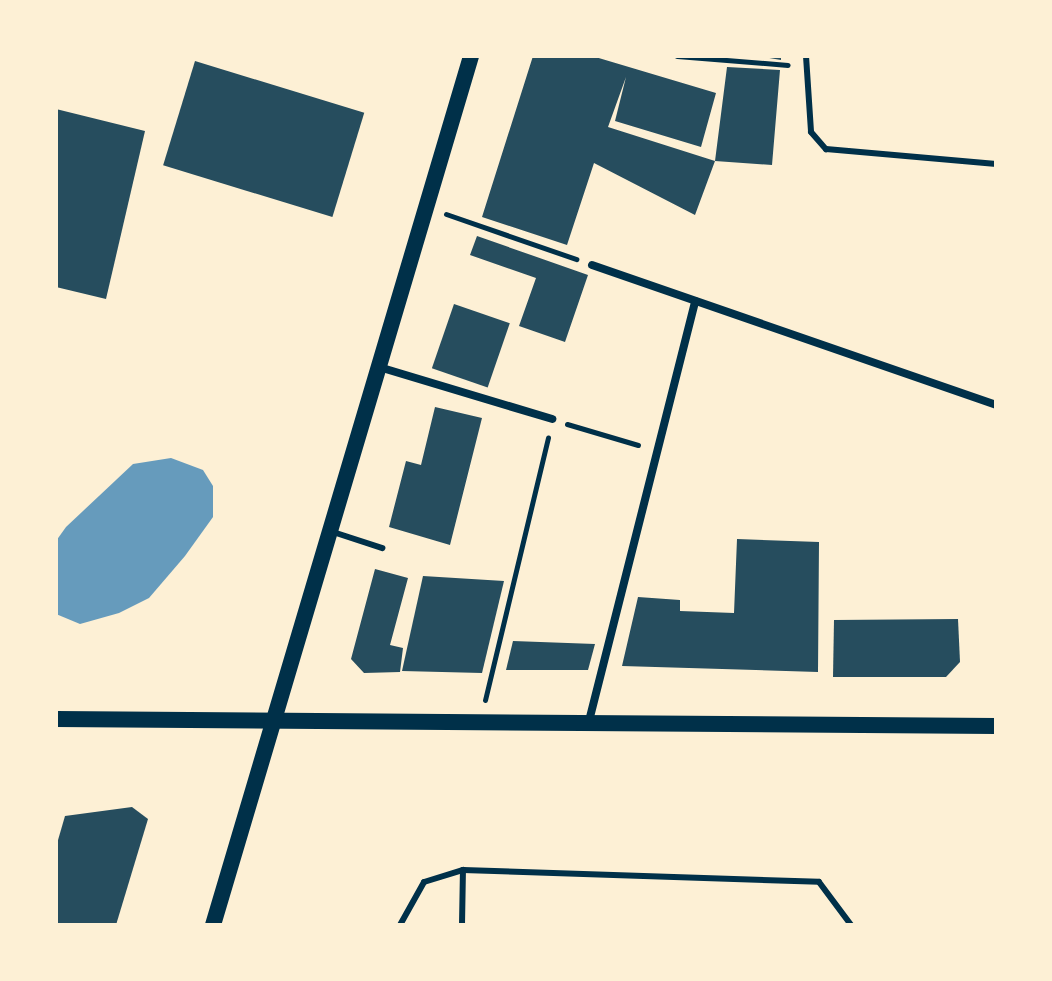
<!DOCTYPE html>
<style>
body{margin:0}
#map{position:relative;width:1052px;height:981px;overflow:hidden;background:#fdf0d5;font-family:Helvetica,sans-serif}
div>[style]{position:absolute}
.water>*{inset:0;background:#669bbc}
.building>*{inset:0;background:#264d5e;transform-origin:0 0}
.path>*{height:5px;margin:-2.5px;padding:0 2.5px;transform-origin:2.5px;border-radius:2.5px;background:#003049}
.service>*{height:6px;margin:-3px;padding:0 3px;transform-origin:3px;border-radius:3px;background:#003049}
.minor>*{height:8px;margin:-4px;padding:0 4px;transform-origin:4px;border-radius:4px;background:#003049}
.secondary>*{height:16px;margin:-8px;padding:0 8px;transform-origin:8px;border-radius:8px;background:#003049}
span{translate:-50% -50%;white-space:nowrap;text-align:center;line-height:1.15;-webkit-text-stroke:8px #fdf0d5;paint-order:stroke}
.frame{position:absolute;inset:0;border:58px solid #fdf0d5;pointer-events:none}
</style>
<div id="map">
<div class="water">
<div style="clip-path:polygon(171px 458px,203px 470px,213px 486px,213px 517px,185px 556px,149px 598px,119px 613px,80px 624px,56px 614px,56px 541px,66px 527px,133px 464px)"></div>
</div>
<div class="building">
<div style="clip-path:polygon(533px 56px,592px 56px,716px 93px,701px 147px,615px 121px,626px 77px,608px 127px,715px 161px,727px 67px,780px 70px,772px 165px,715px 161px,695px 215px,594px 163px,567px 245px,482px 217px)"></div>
<div style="clip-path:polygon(758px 56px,781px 56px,781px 60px)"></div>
<div style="left:195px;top:61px;width:177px;height:109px;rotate:17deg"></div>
<div style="clip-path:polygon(56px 109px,145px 131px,106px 299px,56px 287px)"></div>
<div style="clip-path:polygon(477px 236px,588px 275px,565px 342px,519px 326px,536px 278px,470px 255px)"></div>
<div style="left:454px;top:304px;width:59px;height:68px;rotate:19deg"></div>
<div style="clip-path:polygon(435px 407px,482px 418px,450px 545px,389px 527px,406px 461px,421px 465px)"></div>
<div style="clip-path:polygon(737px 539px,819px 542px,818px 672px,622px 666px,638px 597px,680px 600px,680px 611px,734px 613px)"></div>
<div style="clip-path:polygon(375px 569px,408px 578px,390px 645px,403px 648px,400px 672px,364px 673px,351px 659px)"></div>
<div style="clip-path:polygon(423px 576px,504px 581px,482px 673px,402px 671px)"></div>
<div style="clip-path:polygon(958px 619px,960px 662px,946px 677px,833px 677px,834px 620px)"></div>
<div style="clip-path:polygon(513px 641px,595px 644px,588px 670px,506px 670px)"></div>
<div style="clip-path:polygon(132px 807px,148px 819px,116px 925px,56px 925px,56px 847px,65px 816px)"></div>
</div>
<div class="path">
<div style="left:677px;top:56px;width:111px;rotate:4.6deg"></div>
<div style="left:446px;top:214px;width:138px;rotate:19.1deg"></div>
<div style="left:567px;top:424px;width:74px;rotate:16.5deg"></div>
<div style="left:485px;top:700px;width:270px;rotate:-76.5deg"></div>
</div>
<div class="service">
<div style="left:806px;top:56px;width:76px;rotate:86.2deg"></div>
<div style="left:811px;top:132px;width:23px;rotate:49deg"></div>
<div style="left:826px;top:149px;width:171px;rotate:5deg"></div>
<div style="left:333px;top:532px;width:52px;rotate:18.1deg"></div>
<div style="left:400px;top:925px;width:49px;rotate:-60.8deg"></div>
<div style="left:424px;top:882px;width:41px;rotate:-17.1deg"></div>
<div style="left:463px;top:870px;width:356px;rotate:1.9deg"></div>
<div style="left:819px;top:882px;width:54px;rotate:53.3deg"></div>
<div style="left:462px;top:925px;width:55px;rotate:-89deg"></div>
</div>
<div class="minor">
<div style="left:592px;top:265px;width:428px;rotate:19.1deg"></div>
<div style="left:379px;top:367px;width:181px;rotate:16.7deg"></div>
<div style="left:589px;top:721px;width:433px;rotate:-75.8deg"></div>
</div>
<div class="secondary">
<div style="left:56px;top:719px;width:940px;rotate:0.43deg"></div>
<div style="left:213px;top:925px;width:906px;rotate:-73.46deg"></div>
</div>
<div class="frame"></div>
</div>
